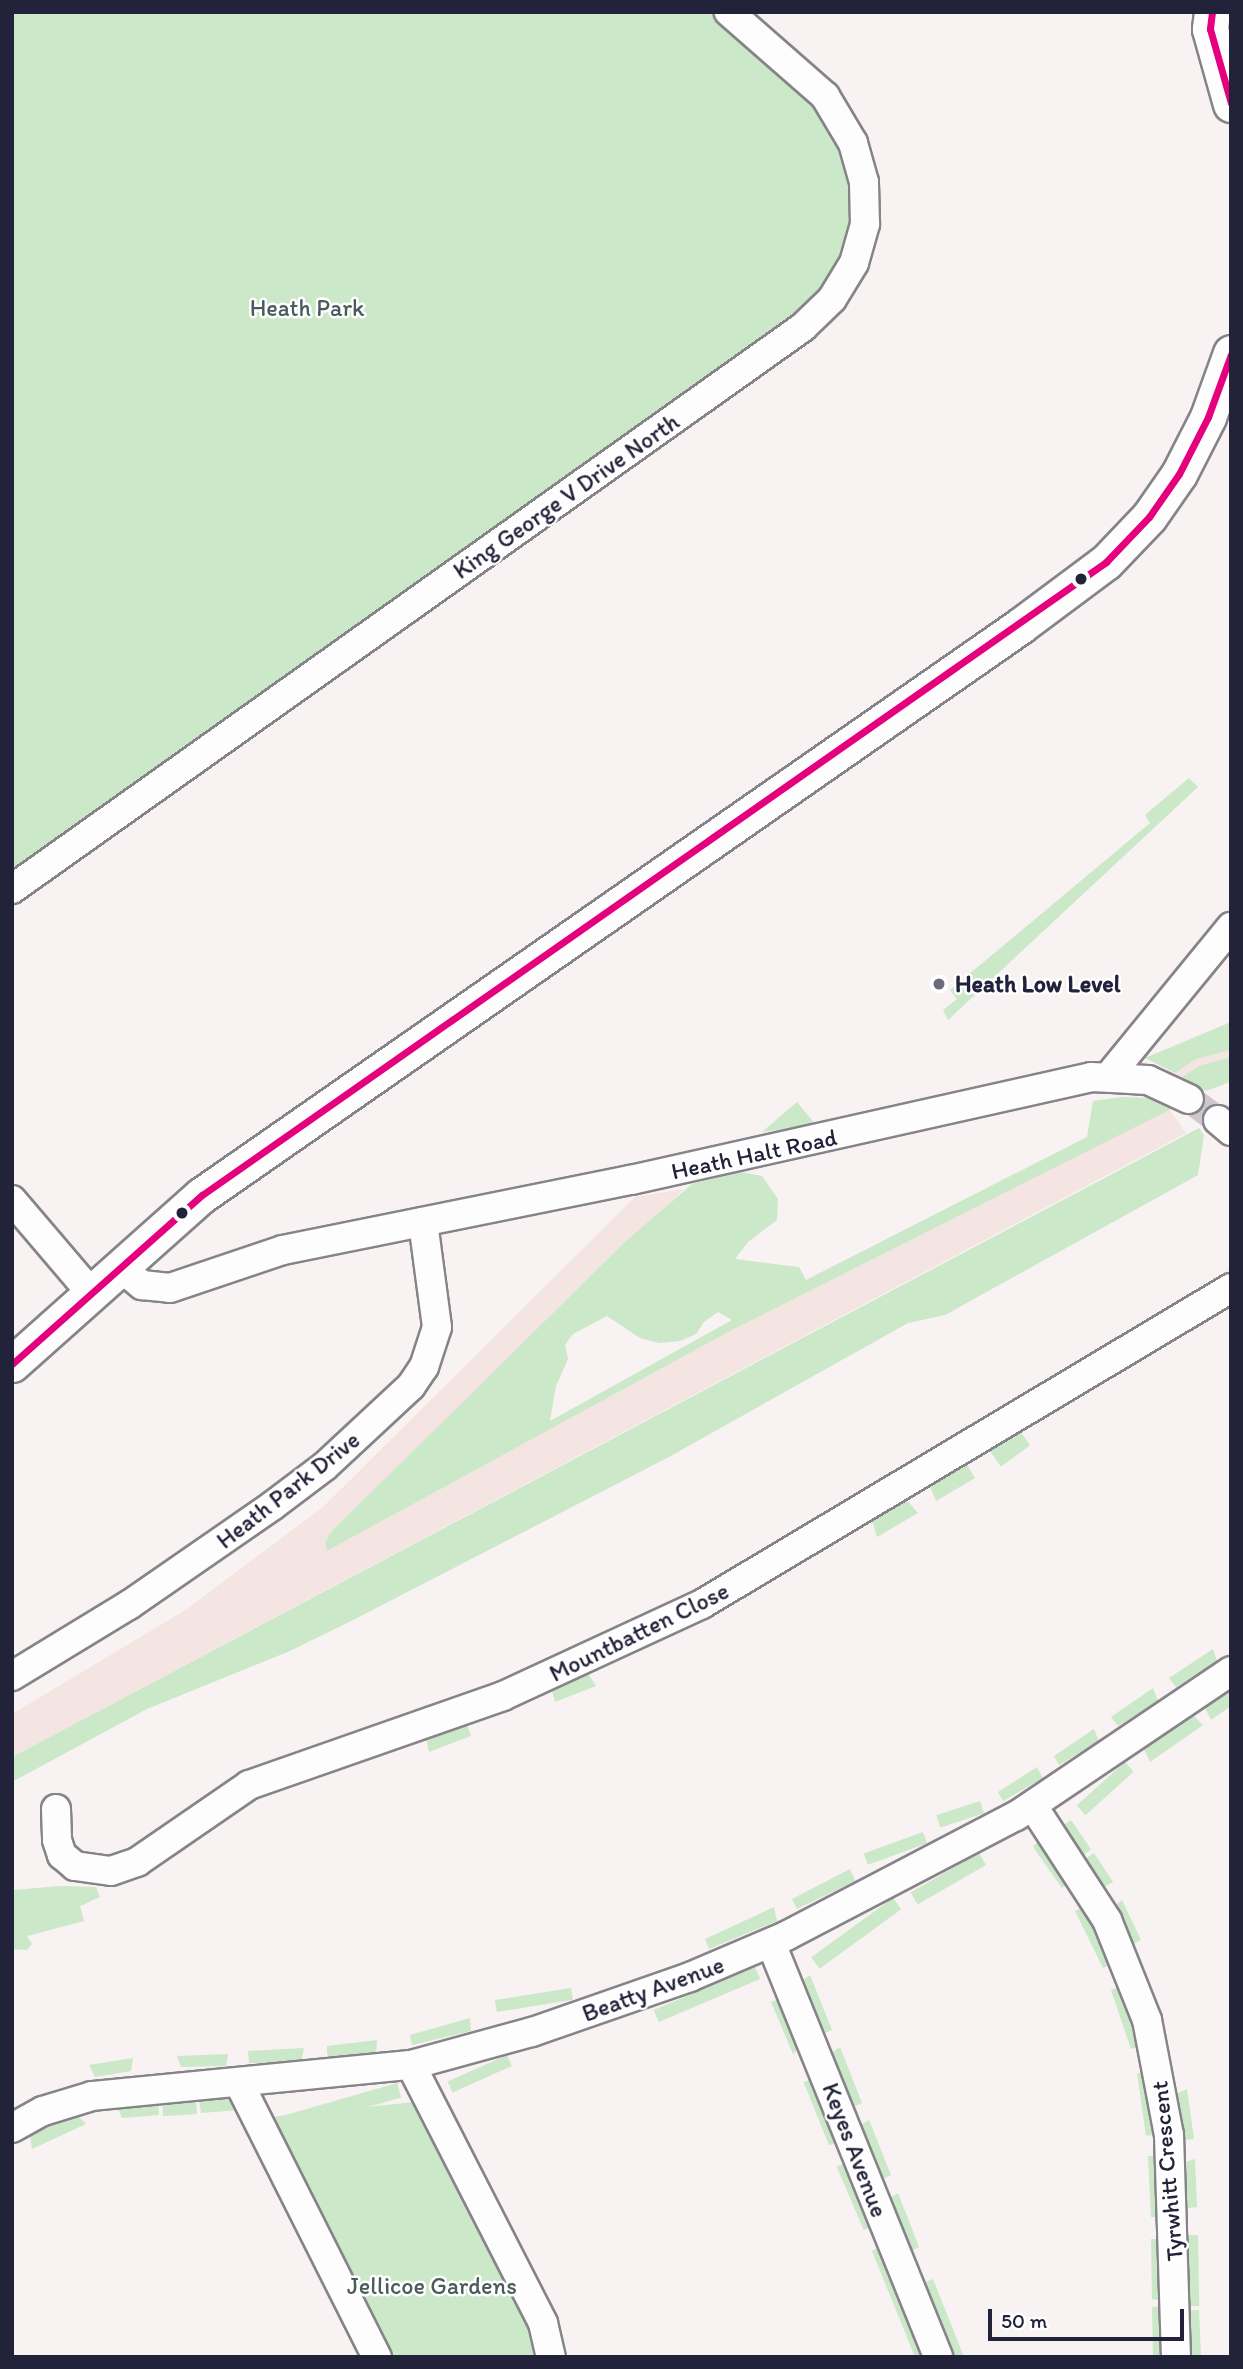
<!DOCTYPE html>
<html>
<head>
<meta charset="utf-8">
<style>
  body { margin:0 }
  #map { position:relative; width:1243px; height:2369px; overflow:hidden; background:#f8f2f2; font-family:Itim,sans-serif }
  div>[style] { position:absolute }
  .built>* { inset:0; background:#f4e4e2 }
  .green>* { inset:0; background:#cbe8c8; transform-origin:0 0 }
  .minor-tunnel>* { height:28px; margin-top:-14px; transform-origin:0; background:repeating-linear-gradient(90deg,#cdc8cd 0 28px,transparent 0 42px) }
  .roads { filter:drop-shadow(2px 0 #878489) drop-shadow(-2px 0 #878489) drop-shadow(0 2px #878489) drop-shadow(0 -2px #878489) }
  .minor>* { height:28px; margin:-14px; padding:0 14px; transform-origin:14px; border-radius:14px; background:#fefdfd }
  .tertiary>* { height:35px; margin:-17.5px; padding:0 17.5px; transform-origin:17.5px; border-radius:17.5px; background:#fefdfd }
  .bus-1>* { height:7px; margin:-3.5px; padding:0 3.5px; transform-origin:3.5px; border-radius:3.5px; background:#e5007d }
  .dots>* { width:19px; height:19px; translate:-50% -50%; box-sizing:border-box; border:4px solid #fff; border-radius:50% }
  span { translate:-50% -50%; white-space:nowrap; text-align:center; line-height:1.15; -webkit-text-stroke:5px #fff; paint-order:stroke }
  .park-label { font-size:24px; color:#4a5b5b }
  .street-label { font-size:24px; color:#22223b }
  .poi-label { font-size:24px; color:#22223b; font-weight:700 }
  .left { translate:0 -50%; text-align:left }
  .frame { position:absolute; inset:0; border:14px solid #22223b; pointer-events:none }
  .scale { position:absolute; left:988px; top:2309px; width:196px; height:32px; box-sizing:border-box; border:4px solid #22223b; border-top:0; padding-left:9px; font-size:21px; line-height:24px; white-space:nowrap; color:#22223b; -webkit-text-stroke:5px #fff; paint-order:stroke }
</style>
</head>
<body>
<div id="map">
  <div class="built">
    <i style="clip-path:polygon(1231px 1050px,1231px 1057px,1199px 1066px,1182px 1077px,1175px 1073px,1196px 1059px)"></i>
    <i style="clip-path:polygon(1169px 1109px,1186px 1133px,12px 1757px,12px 1714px,187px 1609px,323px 1507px,635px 1197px,684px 1189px,330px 1533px,325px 1543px,327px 1551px,732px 1330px)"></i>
  </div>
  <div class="green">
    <i style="clip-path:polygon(12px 12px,719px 12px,815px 98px,847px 147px,855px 236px,821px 303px,12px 880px)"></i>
    <i style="clip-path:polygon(1189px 778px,1198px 787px,948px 1020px,943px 1010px,957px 999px,950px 990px,1150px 823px,1145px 815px)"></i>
    <i style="clip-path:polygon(1231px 1022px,1231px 1050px,1196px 1059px,1175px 1073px,1145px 1058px)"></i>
    <i style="clip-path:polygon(1231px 1057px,1231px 1081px,1220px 1086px,1206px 1091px,1182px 1077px,1199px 1066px)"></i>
    <i style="clip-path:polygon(evenodd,1122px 1097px,1147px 1098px,1177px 1106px,732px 1330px,327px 1551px,325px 1543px,330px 1533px,626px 1241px,692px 1184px,740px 1172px,762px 1176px,778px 1199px,777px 1220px,748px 1242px,735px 1259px,799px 1267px,806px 1280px,1087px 1137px,1093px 1101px,1122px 1097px,718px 1312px,732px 1320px,550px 1421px,556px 1386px,568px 1359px,565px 1345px,573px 1334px,607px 1316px,640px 1338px,659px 1343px,680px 1341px,696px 1334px,704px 1322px,718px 1312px)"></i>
    <i style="clip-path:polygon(797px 1102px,816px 1125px,762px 1132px)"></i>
    <i style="clip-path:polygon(1199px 1128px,1204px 1135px,1198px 1175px,945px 1315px,908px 1323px,667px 1458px,355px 1619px,290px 1651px,147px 1709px,12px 1782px,12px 1757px,31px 1747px)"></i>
    <i style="left:1019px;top:1430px;width:19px;height:36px;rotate:54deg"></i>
    <i style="clip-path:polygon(962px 1465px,967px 1465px,975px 1478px,936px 1501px,929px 1484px)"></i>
    <i style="clip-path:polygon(906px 1499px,918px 1513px,877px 1537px,872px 1520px)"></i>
    <i style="clip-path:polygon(1213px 1649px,1217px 1661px,1176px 1687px,1169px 1678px)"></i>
    <i style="clip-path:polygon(587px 1672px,596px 1686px,555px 1702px,551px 1687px)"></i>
    <i style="clip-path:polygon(1153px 1688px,1158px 1701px,1118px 1726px,1111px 1717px)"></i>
    <i style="clip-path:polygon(1231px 1691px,1231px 1706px,1211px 1720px,1205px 1708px)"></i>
    <i style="clip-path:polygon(1194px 1716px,1203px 1725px,1150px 1762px,1144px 1749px)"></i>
    <i style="clip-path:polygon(461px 1724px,467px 1725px,471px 1736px,429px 1752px,426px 1737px)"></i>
    <i style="clip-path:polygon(1094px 1729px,1099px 1741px,1059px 1765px,1054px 1756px)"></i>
    <i style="left:1125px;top:1762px;width:13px;height:65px;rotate:48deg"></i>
    <i style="clip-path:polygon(1037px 1767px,1043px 1778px,1003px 1801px,998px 1792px)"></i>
    <i style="left:980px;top:1801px;width:13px;height:46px;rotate:72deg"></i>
    <i style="left:1071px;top:1820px;width:36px;height:13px;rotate:56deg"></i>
    <i style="left:923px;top:1832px;width:12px;height:63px;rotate:70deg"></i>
    <i style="left:1040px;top:1841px;width:51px;height:9px;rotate:55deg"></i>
    <i style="left:979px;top:1853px;width:14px;height:79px;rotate:60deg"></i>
    <i style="clip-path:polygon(1094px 1853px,1113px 1882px,1104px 1887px,1083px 1860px)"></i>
    <i style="clip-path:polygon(850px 1869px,855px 1881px,797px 1909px,792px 1899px)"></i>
    <i style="clip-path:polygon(61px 1886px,96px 1887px,100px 1897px,80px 1906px,84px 1921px,27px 1936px,32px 1944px,27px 1950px,12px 1949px,12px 1890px)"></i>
    <i style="left:893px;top:1898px;width:14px;height:101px;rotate:54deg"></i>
    <i style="clip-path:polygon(1122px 1900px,1141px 1940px,1133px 1944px,1112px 1908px)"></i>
    <i style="clip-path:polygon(1087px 1906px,1113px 1964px,1103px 1968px,1075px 1911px)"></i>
    <i style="clip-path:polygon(774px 1907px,777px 1921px,709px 1949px,705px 1939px)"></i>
    <i style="left:755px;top:1967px;width:13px;height:110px;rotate:67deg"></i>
    <i style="clip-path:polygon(810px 1975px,832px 2030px,825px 2033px,820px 2031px,800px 1982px)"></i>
    <i style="clip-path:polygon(1121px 1986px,1124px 1988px,1141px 2046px,1131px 2049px,1111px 1990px)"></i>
    <i style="left:571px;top:1988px;width:12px;height:77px;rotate:81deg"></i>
    <i style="clip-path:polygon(779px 1999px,802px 2046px,793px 2054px,771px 2002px)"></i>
    <i style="clip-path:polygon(470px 2018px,471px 2031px,412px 2045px,410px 2035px)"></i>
    <i style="clip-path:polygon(377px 2040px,376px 2054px,330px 2059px,327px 2054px,327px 2046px)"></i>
    <i style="clip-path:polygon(840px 2047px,862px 2103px,855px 2106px,850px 2105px,830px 2054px)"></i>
    <i style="clip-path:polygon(304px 2048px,301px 2063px,249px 2063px,248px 2051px)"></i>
    <i style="clip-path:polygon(228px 2054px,226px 2066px,181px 2067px,177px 2056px)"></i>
    <i style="left:507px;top:2055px;width:12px;height:65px;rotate:66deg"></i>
    <i style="clip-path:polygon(133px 2058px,131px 2071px,95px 2077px,89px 2065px)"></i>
    <i style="left:1147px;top:2072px;width:63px;height:10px;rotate:82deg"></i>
    <i style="left:812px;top:2079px;width:68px;height:9px;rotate:68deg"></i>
    <i style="left:397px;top:2083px;width:15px;height:122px;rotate:74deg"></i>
    <i style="clip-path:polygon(1187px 2089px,1194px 2139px,1184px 2140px,1176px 2094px)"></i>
    <i style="clip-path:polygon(227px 2098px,239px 2110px,201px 2113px,199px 2099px)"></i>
    <i style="left:196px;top:2099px;width:15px;height:34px;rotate:86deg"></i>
    <i style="clip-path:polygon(158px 2101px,159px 2115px,122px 2118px,117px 2106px)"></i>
    <i style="clip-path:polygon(415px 2102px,533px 2328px,540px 2357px,389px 2357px,270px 2117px)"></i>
    <i style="clip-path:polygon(77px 2115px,86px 2124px,32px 2149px,30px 2135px)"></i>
    <i style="clip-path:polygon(869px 2120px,891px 2175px,883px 2179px,859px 2126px)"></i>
    <i style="clip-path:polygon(1148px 2156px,1159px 2156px,1160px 2217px,1151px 2217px)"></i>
    <i style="clip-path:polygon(1195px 2159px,1197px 2207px,1188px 2208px,1182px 2163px)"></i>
    <i style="left:845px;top:2163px;width:69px;height:9px;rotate:67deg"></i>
    <i style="clip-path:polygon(898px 2193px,919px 2247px,911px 2251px,888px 2199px)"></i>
    <i style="left:1198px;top:2235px;width:71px;height:14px;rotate:89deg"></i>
    <i style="clip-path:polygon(1151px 2239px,1160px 2239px,1163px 2301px,1152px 2299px)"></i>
    <i style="clip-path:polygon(879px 2247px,927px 2357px,915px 2357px,872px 2251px)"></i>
    <i style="clip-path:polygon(933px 2279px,964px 2357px,952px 2357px,921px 2284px)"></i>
    <i style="clip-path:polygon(1163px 2306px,1166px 2357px,1153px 2357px,1152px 2307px)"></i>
    <i style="clip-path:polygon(1199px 2310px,1201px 2357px,1187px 2357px,1187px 2311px)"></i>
  </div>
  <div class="minor-tunnel">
    <i style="left:1189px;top:1099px;width:36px;rotate:36deg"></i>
  </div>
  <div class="roads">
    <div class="minor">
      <i style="left:12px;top:889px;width:970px;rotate:-35.39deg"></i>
      <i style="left:803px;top:327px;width:40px;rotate:-44deg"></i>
      <i style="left:832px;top:299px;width:42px;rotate:-58.6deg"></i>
      <i style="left:854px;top:263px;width:41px;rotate:-74.2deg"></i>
      <i style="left:865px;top:224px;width:42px;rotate:-91.4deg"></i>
      <i style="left:864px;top:182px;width:41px;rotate:-105.8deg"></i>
      <i style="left:853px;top:143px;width:55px;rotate:-120.8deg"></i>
      <i style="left:825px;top:96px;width:128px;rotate:-138.8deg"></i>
      <i style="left:1109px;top:1076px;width:193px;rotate:-50.7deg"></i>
      <i style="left:1218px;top:1120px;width:17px;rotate:40deg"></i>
      <i style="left:12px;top:1200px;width:123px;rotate:49.6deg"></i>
      <i style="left:119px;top:1266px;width:30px;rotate:40deg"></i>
      <i style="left:142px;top:1285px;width:28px;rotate:6deg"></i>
      <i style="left:170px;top:1288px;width:119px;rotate:-18.6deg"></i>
      <i style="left:283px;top:1250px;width:355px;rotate:-11.4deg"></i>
      <i style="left:631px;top:1180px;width:471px;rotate:-12.6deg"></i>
      <i style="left:1091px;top:1077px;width:57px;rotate:3deg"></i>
      <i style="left:1148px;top:1080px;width:45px;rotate:24.9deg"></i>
      <i style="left:12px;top:1676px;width:137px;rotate:-31.3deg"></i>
      <i style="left:129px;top:1605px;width:174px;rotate:-34.7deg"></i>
      <i style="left:272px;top:1506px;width:66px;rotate:-37deg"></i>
      <i style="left:325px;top:1466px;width:117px;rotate:-42.9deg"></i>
      <i style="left:411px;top:1386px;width:23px;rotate:-56deg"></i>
      <i style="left:424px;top:1367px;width:42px;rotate:-72deg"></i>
      <i style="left:437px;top:1327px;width:106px;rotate:-97.6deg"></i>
      <i style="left:1033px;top:1806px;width:136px;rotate:57deg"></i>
      <i style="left:1107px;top:1920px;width:108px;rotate:68.2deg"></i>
      <i style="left:1147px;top:2020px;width:117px;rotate:79.2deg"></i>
      <i style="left:1169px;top:2135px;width:222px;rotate:88.2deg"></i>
      <i style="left:56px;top:1809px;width:31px;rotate:88deg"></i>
      <i style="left:57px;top:1840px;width:16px;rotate:72deg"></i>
      <i style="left:62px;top:1855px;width:17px;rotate:40deg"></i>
      <i style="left:75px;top:1866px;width:36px;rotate:8deg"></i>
      <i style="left:111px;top:1871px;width:28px;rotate:-19deg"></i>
      <i style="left:137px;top:1862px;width:136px;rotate:-34.5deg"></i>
      <i style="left:249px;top:1785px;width:269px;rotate:-19.3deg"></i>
      <i style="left:503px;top:1696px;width:219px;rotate:-24.8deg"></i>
      <i style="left:702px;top:1604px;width:616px;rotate:-30.85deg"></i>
      <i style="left:771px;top:1943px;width:446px;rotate:68deg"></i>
      <i style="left:411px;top:2065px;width:290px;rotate:62.9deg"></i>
      <i style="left:543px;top:2323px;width:35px;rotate:77deg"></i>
      <i style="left:239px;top:2083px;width:307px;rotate:63.3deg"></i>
      <i style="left:12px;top:2128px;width:35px;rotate:-29deg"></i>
      <i style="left:43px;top:2111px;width:51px;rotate:-17deg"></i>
      <i style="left:92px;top:2096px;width:321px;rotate:-5.6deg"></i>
      <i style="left:411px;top:2065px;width:125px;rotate:-15.3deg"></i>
      <i style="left:532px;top:2032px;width:167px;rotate:-19.2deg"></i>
      <i style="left:690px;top:1977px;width:104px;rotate:-23.1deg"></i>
      <i style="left:786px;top:1936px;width:259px;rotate:-27.6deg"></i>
      <i style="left:1016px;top:1816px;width:259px;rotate:-34deg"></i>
    </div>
    <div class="tertiary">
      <i style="left:1212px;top:12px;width:17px;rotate:97deg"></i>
      <i style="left:1210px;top:29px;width:78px;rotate:74.4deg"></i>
      <i style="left:12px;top:1364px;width:254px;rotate:-41.7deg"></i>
      <i style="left:202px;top:1195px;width:996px;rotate:-34.82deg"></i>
      <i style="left:1020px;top:626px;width:107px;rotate:-36.7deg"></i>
      <i style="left:1106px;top:562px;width:62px;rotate:-46.3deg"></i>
      <i style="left:1149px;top:517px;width:52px;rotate:-55.1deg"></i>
      <i style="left:1179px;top:474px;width:64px;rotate:-63deg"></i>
      <i style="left:1208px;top:417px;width:68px;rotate:-70.2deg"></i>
    </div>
  </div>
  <div class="bus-1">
    <i style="left:1212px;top:12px;width:17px;rotate:97deg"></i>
    <i style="left:1210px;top:29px;width:77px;rotate:74.2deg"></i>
    <i style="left:12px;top:1364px;width:254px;rotate:-41.7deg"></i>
    <i style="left:202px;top:1195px;width:1104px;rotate:-35deg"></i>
    <i style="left:1106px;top:562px;width:62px;rotate:-46.3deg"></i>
    <i style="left:1149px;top:517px;width:52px;rotate:-55.1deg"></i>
    <i style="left:1179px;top:474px;width:64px;rotate:-63deg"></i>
    <i style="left:1208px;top:417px;width:67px;rotate:-69.9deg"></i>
  </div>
  <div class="dots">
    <i style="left:1081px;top:579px;background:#22223b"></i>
    <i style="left:939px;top:984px;background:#6d6b7b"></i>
    <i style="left:182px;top:1213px;background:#22223b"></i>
  </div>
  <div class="park-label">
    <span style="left:307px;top:308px">Heath Park</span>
    <span style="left:432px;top:2286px">Jellicoe Gardens</span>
  </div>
  <div class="street-label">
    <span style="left:566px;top:496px;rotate:-35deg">King George V Drive North</span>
    <span style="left:754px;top:1154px;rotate:-12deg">Heath Halt Road</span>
    <span style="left:288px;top:1490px;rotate:-38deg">Heath Park Drive</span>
    <span style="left:639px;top:1632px;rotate:-26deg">Mountbatten Close</span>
    <span style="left:653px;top:1989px;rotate:-20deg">Beatty Avenue</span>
    <span style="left:855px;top:2150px;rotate:69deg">Keyes Avenue</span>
    <span style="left:1167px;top:2171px;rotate:-95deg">Tyrwhitt Crescent</span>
  </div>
  <div class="poi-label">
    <span class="left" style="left:955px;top:984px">Heath Low Level</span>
  </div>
  <div class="frame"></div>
  <div class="scale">50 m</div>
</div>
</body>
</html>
